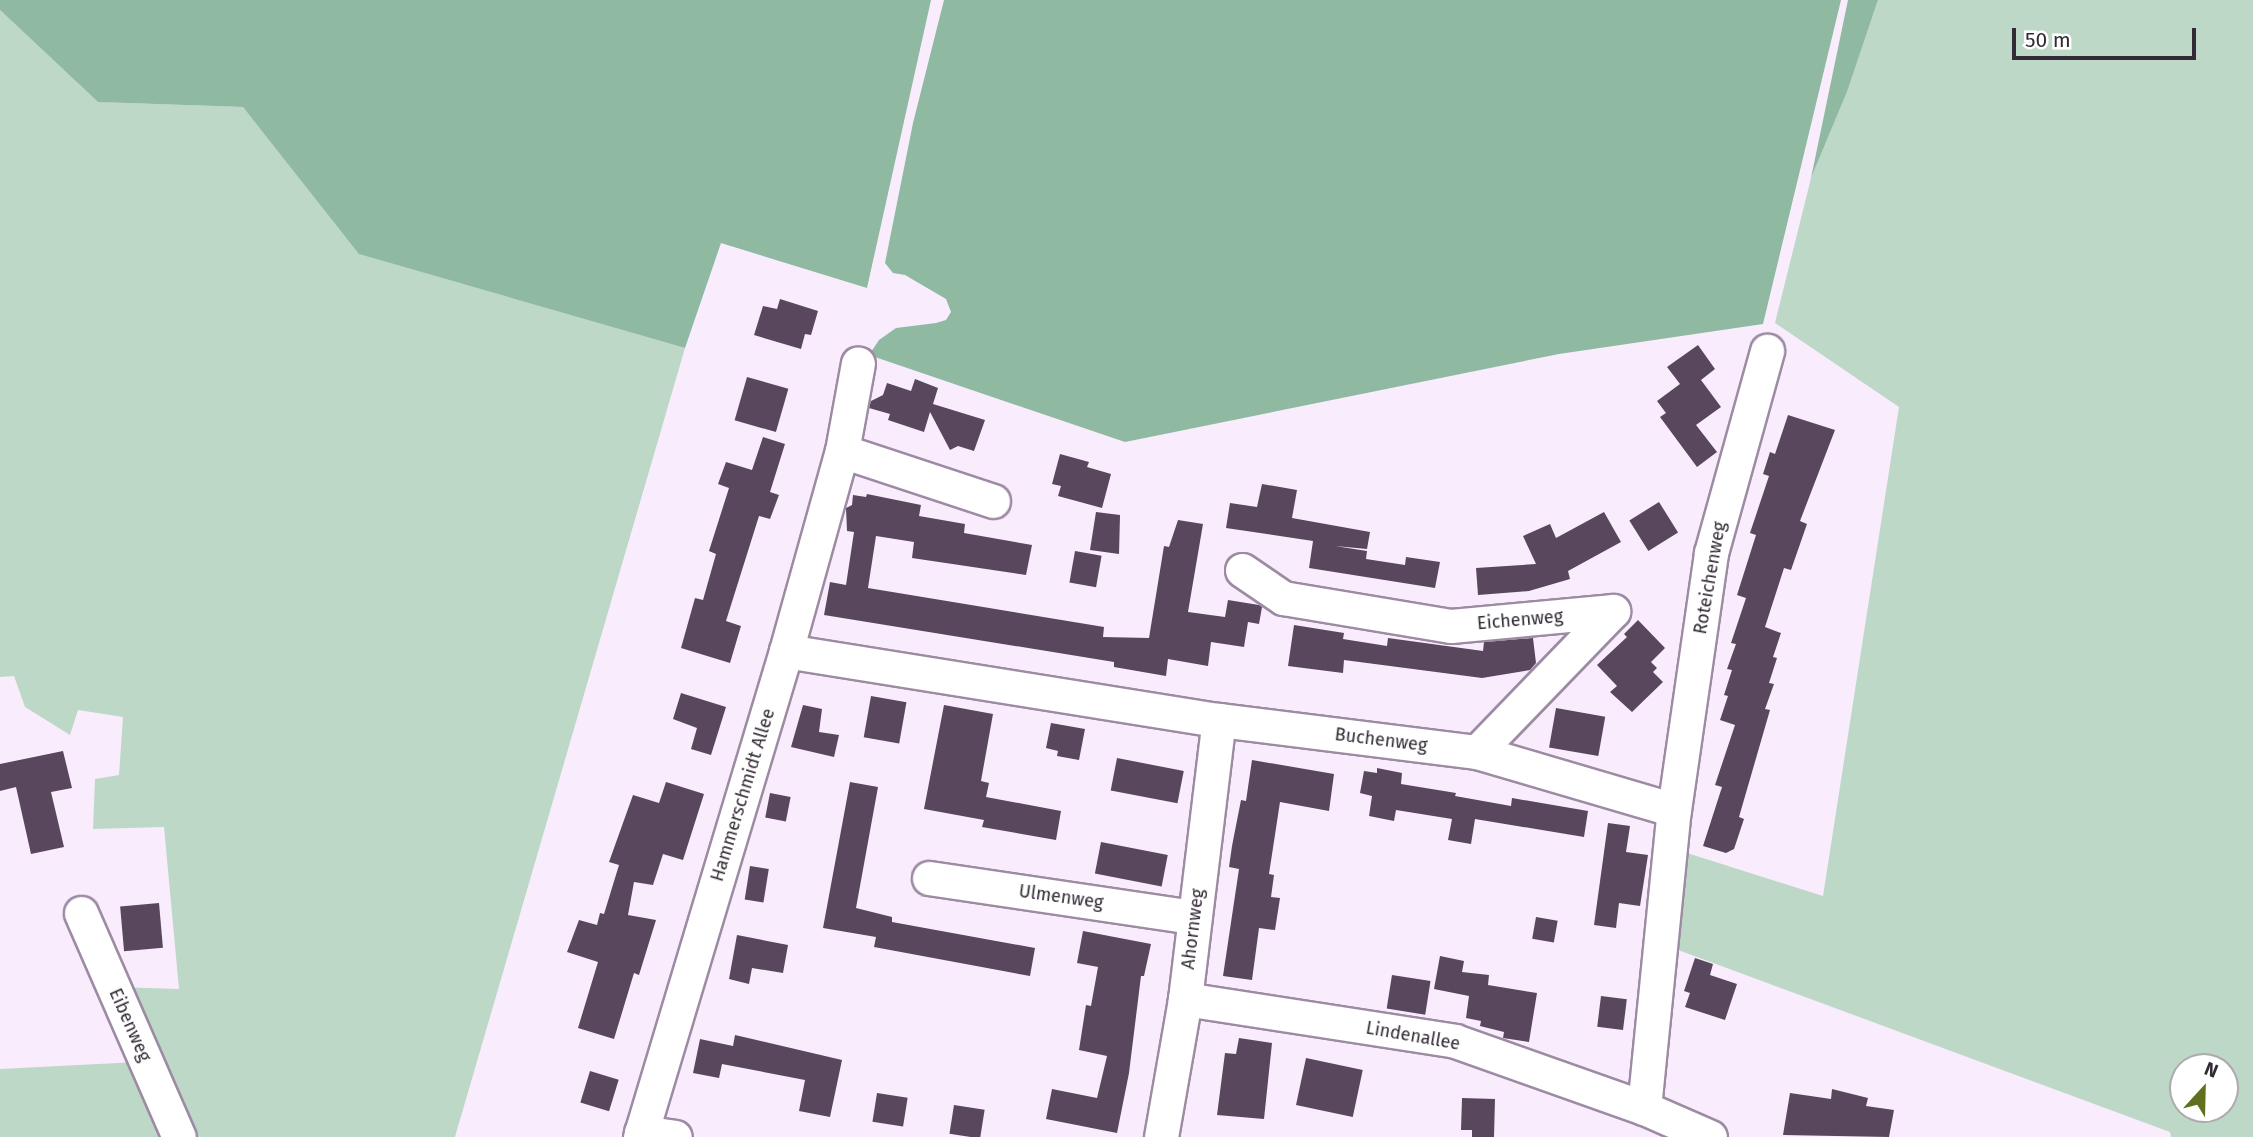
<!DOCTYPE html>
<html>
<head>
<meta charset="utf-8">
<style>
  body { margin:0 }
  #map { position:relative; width:2253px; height:1137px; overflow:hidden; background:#f9edfd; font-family:"Fira Sans",sans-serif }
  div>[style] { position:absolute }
  .green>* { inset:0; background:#bdd8c7 }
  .forest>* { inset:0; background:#8fb9a0 }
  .building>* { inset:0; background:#58475d; transform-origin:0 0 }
  .roads { filter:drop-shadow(2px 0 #9d8ba3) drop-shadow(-2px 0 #9d8ba3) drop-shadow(0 2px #9d8ba3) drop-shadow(0 -2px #9d8ba3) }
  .minor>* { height:33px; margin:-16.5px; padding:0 16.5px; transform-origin:16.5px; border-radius:16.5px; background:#fff }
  span { translate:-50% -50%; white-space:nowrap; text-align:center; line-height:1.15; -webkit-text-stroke:7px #fff; paint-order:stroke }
  .street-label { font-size:18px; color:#322a34 }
  .north { position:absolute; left:2169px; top:1053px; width:70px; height:70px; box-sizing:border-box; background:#fff; border:2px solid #adaaae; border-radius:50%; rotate:22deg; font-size:19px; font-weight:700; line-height:28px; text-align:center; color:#322a34 }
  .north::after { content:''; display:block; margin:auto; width:24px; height:32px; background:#5f711f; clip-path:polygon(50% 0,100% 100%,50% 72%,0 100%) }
  .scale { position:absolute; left:2012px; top:28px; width:184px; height:32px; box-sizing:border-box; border:4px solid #322a34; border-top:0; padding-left:9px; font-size:21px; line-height:24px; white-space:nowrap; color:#322a34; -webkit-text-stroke:5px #fff; paint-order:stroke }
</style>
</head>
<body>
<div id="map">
  <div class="green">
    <i style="clip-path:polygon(evenodd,1878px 0,2253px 0,2253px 1137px,2171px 1137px,2170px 1132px,1670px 947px,1684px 852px,1823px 896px,1899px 407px,1775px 323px,1811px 178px,1847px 92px,1878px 0,2183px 1067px,2225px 1067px,2225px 1109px,2183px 1109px,2183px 1067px)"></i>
    <i style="clip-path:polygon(0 10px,98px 102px,243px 107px,360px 254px,685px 348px,455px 1137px,184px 1137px,116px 987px,179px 989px,164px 827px,93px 829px,95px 779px,119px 775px,123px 717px,78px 710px,70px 735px,25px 707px,14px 676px,0 677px)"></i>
    <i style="clip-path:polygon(137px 1062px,171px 1137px,0 1137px,0 1069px)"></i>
  </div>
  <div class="forest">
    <i style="clip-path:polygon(0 0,931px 0,867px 288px,721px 243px,685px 348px,359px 254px,243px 107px,98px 102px,0 10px)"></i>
    <i style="clip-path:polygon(944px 0,1841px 0,1763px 324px,1559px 354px,1125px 442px,869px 355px,879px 340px,896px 328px,936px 323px,946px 320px,951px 312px,946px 299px,905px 275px,893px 273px,885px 263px,913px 123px)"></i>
    <i style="clip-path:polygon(1848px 0,1878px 0,1847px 92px,1811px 178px)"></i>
  </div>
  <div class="building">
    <i style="clip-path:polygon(780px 299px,818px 311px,811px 335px,805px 334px,801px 349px,754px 335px,763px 306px,777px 309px)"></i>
    <i style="clip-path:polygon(1698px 345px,1715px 369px,1701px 380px,1721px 407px,1696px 425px,1717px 452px,1697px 467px,1660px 417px,1666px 413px,1657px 401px,1680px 384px,1667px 367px)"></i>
    <i style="left:747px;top:377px;width:43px;height:45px;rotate:16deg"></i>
    <i style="clip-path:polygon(915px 379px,938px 388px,933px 404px,985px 420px,974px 451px,958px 446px,950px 450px,930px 412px,924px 432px,888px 420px,890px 414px,869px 408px,871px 401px,883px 395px,887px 383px,911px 391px)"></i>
    <i style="clip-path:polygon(1788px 415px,1835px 430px,1800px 521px,1807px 524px,1791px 570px,1784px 568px,1765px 627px,1781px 633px,1773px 657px,1777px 658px,1769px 683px,1774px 684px,1765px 709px,1770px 710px,1739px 817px,1744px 819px,1734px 849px,1726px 853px,1703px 846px,1722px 787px,1715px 785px,1735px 725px,1720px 720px,1728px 696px,1724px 695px,1732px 670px,1727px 669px,1736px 644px,1731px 643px,1746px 598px,1737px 595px,1756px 535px,1750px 533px,1769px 476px,1763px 474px,1770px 452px,1775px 454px)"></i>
    <i style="clip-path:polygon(763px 437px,785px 444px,770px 492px,779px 495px,770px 519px,759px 516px,726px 621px,741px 626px,730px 663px,681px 648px,695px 598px,703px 600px,716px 554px,709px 551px,729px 488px,718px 484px,726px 462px,752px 470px)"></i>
    <i style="clip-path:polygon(1060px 454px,1089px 462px,1087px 467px,1111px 474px,1102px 508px,1058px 496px,1061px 486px,1052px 484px)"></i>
    <i style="clip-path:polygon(1262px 484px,1297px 490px,1292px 518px,1370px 532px,1367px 549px,1335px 546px,1367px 551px,1366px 559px,1405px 565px,1406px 557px,1440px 562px,1435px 588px,1309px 568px,1313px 541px,1226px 528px,1230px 503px,1257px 507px)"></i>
    <i style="clip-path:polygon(867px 494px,921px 505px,919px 516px,965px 524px,964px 533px,1032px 545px,1026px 575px,912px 558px,914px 542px,876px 536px,868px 588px,1104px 627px,1103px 637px,1149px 638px,1164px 546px,1169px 547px,1178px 520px,1203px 524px,1188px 612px,1225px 617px,1228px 600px,1259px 605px,1262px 607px,1259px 624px,1248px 622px,1244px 647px,1211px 642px,1208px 666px,1168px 659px,1166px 676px,1114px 667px,1114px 662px,824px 615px,830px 582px,846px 585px,854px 532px,847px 531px,846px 508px,852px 505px,853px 495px,866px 497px)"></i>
    <i style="left:1659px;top:502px;width:36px;height:35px;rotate:58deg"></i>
    <i style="clip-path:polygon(1096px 512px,1120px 515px,1119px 554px,1090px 550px)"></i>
    <i style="clip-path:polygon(1604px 512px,1621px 542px,1568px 571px,1570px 579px,1529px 591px,1478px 595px,1476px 568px,1536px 564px,1523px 536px,1550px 524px,1556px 538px)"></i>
    <i style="left:1075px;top:551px;width:27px;height:32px;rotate:10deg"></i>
    <i style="clip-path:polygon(1638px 620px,1665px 648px,1651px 662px,1657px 668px,1653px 672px,1663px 682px,1632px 712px,1610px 692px,1617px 686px,1597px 665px,1627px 637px,1624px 634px)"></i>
    <i style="clip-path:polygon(1294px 625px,1344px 633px,1343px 639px,1387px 646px,1388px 638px,1483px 651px,1484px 642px,1533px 638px,1536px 663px,1530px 670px,1482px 678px,1344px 660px,1343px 673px,1288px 666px)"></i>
    <i style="clip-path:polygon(681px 693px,726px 707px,711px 755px,691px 749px,697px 728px,673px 719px)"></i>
    <i style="left:871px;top:696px;width:36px;height:42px;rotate:10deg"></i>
    <i style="clip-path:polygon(803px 705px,822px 709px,819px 732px,839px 735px,834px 757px,791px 747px)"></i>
    <i style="clip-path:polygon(944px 705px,993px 714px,981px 781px,989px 783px,986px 797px,1061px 811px,1056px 840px,982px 827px,984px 820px,924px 809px)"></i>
    <i style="left:1556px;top:708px;width:50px;height:40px;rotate:10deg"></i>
    <i style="clip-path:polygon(1051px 723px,1085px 729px,1079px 760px,1057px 756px,1058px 751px,1046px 748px)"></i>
    <i style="clip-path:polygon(63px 751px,72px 788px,51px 792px,64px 847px,31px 854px,16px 787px,0 791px,0 764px)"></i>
    <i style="left:1117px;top:758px;width:68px;height:33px;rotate:11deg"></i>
    <i style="clip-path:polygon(1252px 760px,1334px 774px,1329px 811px,1280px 802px,1269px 874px,1274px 875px,1271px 897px,1280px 898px,1275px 930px,1259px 928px,1252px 980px,1223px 976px,1239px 869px,1229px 867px,1232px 846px,1241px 800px,1246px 801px)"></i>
    <i style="clip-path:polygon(1377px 768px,1402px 773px,1401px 784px,1456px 793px,1455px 796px,1511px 806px,1512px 798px,1588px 811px,1584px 837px,1475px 819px,1471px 844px,1448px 840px,1452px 819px,1396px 810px,1394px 821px,1369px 816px,1372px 796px,1360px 793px,1364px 771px,1377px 773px)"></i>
    <i style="clip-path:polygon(666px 782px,704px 794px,683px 860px,663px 854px,653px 885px,634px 882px,628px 915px,656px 920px,639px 975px,634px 973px,614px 1039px,578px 1028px,598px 962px,567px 952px,579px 920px,597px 925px,600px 913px,604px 914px,619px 865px,609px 862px,633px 795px,659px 803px)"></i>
    <i style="clip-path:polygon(850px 782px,878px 787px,856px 908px,892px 917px,892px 922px,1035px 948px,1030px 976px,874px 947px,876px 937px,823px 928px)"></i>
    <i style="left:770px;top:793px;width:21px;height:25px;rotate:11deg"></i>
    <i style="clip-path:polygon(1608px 823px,1630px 826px,1626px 852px,1648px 855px,1640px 906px,1619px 903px,1616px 928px,1594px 925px)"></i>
    <i style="left:1101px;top:842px;width:68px;height:32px;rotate:11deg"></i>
    <i style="left:750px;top:866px;width:19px;height:34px;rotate:9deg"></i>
    <i style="left:159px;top:903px;width:45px;height:39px;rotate:85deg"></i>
    <i style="left:1536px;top:917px;width:22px;height:22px;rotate:10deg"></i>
    <i style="clip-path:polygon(1083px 931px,1151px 944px,1144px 976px,1141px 976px,1129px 1073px,1117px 1133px,1046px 1119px,1052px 1089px,1097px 1098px,1107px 1056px,1079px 1050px,1086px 1005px,1091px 1006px,1098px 967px,1077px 963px)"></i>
    <i style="clip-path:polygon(737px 935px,788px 945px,783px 973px,752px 968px,749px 984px,729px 979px)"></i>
    <i style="clip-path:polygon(1440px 956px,1464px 961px,1462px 972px,1489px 975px,1488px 985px,1537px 993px,1529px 1042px,1503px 1038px,1504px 1032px,1480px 1026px,1481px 1021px,1466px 1018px,1469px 996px,1434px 989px)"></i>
    <i style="clip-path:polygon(1695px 958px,1713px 964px,1710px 975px,1737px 984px,1725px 1020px,1685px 1007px,1690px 993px,1684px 991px)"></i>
    <i style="left:1392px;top:975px;width:39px;height:34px;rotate:9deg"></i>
    <i style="left:1601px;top:996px;width:26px;height:31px;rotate:7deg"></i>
    <i style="clip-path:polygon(735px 1035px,842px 1060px,830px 1117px,799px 1111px,805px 1080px,722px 1064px,719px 1078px,693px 1073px,700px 1039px,733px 1046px)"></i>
    <i style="clip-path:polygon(1239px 1038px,1272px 1043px,1264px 1119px,1217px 1115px,1225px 1053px,1236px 1054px)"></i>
    <i style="left:1306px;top:1058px;width:58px;height:48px;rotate:12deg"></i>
    <i style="left:590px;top:1071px;width:30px;height:33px;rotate:17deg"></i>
    <i style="clip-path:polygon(1832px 1089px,1868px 1098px,1866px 1106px,1894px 1110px,1889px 1137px,1783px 1135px,1790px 1093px,1831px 1099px)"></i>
    <i style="left:877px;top:1093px;width:31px;height:29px;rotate:9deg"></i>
    <i style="clip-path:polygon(1462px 1098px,1495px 1099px,1494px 1137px,1472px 1137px,1472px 1130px,1461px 1130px)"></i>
    <i style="left:954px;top:1105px;width:31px;height:29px;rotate:9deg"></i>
  </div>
  <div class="roads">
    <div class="minor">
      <i style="left:842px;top:451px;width:159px;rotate:18.3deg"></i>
      <i style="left:1242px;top:570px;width:50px;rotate:34.3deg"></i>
      <i style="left:1283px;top:598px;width:170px;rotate:9.5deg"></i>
      <i style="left:1451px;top:626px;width:163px;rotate:-5.3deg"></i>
      <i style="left:1613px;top:611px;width:196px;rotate:134deg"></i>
      <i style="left:786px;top:651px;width:438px;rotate:9.1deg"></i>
      <i style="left:1219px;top:720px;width:260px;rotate:7.1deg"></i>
      <i style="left:1477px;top:752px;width:205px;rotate:16.4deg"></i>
      <i style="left:929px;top:878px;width:268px;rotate:8.4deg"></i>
      <i style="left:81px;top:913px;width:244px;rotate:66.4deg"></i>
      <i style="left:1185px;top:999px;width:273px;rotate:8.8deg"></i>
      <i style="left:1455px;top:1041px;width:201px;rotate:19.5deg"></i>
      <i style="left:1644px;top:1108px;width:72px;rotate:23.7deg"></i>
      <i style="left:1644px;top:1108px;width:300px;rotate:-84.3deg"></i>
      <i style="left:1674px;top:810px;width:260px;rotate:-81.8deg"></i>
      <i style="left:1711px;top:553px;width:210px;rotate:-74.5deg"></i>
      <i style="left:641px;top:1132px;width:34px;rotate:8deg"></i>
      <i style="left:640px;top:1137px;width:507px;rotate:-73.28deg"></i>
      <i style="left:786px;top:651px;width:208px;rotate:-74.4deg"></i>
      <i style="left:842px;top:451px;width:89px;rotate:-79.7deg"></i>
      <i style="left:1161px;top:1137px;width:140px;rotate:-80.1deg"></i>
      <i style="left:1185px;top:999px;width:281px;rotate:-83.1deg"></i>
    </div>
  </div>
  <div class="street-label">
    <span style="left:1710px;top:578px;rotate:-80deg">Roteichenweg</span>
    <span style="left:1520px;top:620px;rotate:-5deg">Eichenweg</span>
    <span style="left:1381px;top:740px;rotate:7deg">Buchenweg</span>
    <span style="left:743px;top:795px;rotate:-73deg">Hammerschmidt Allee</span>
    <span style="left:1061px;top:897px;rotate:8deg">Ulmenweg</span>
    <span style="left:1193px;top:929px;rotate:-83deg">Ahornweg</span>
    <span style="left:130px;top:1025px;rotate:66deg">Eibenweg</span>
    <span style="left:1413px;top:1036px;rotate:10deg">Lindenallee</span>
  </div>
  <div class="north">N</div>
  <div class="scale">50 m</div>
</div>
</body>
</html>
